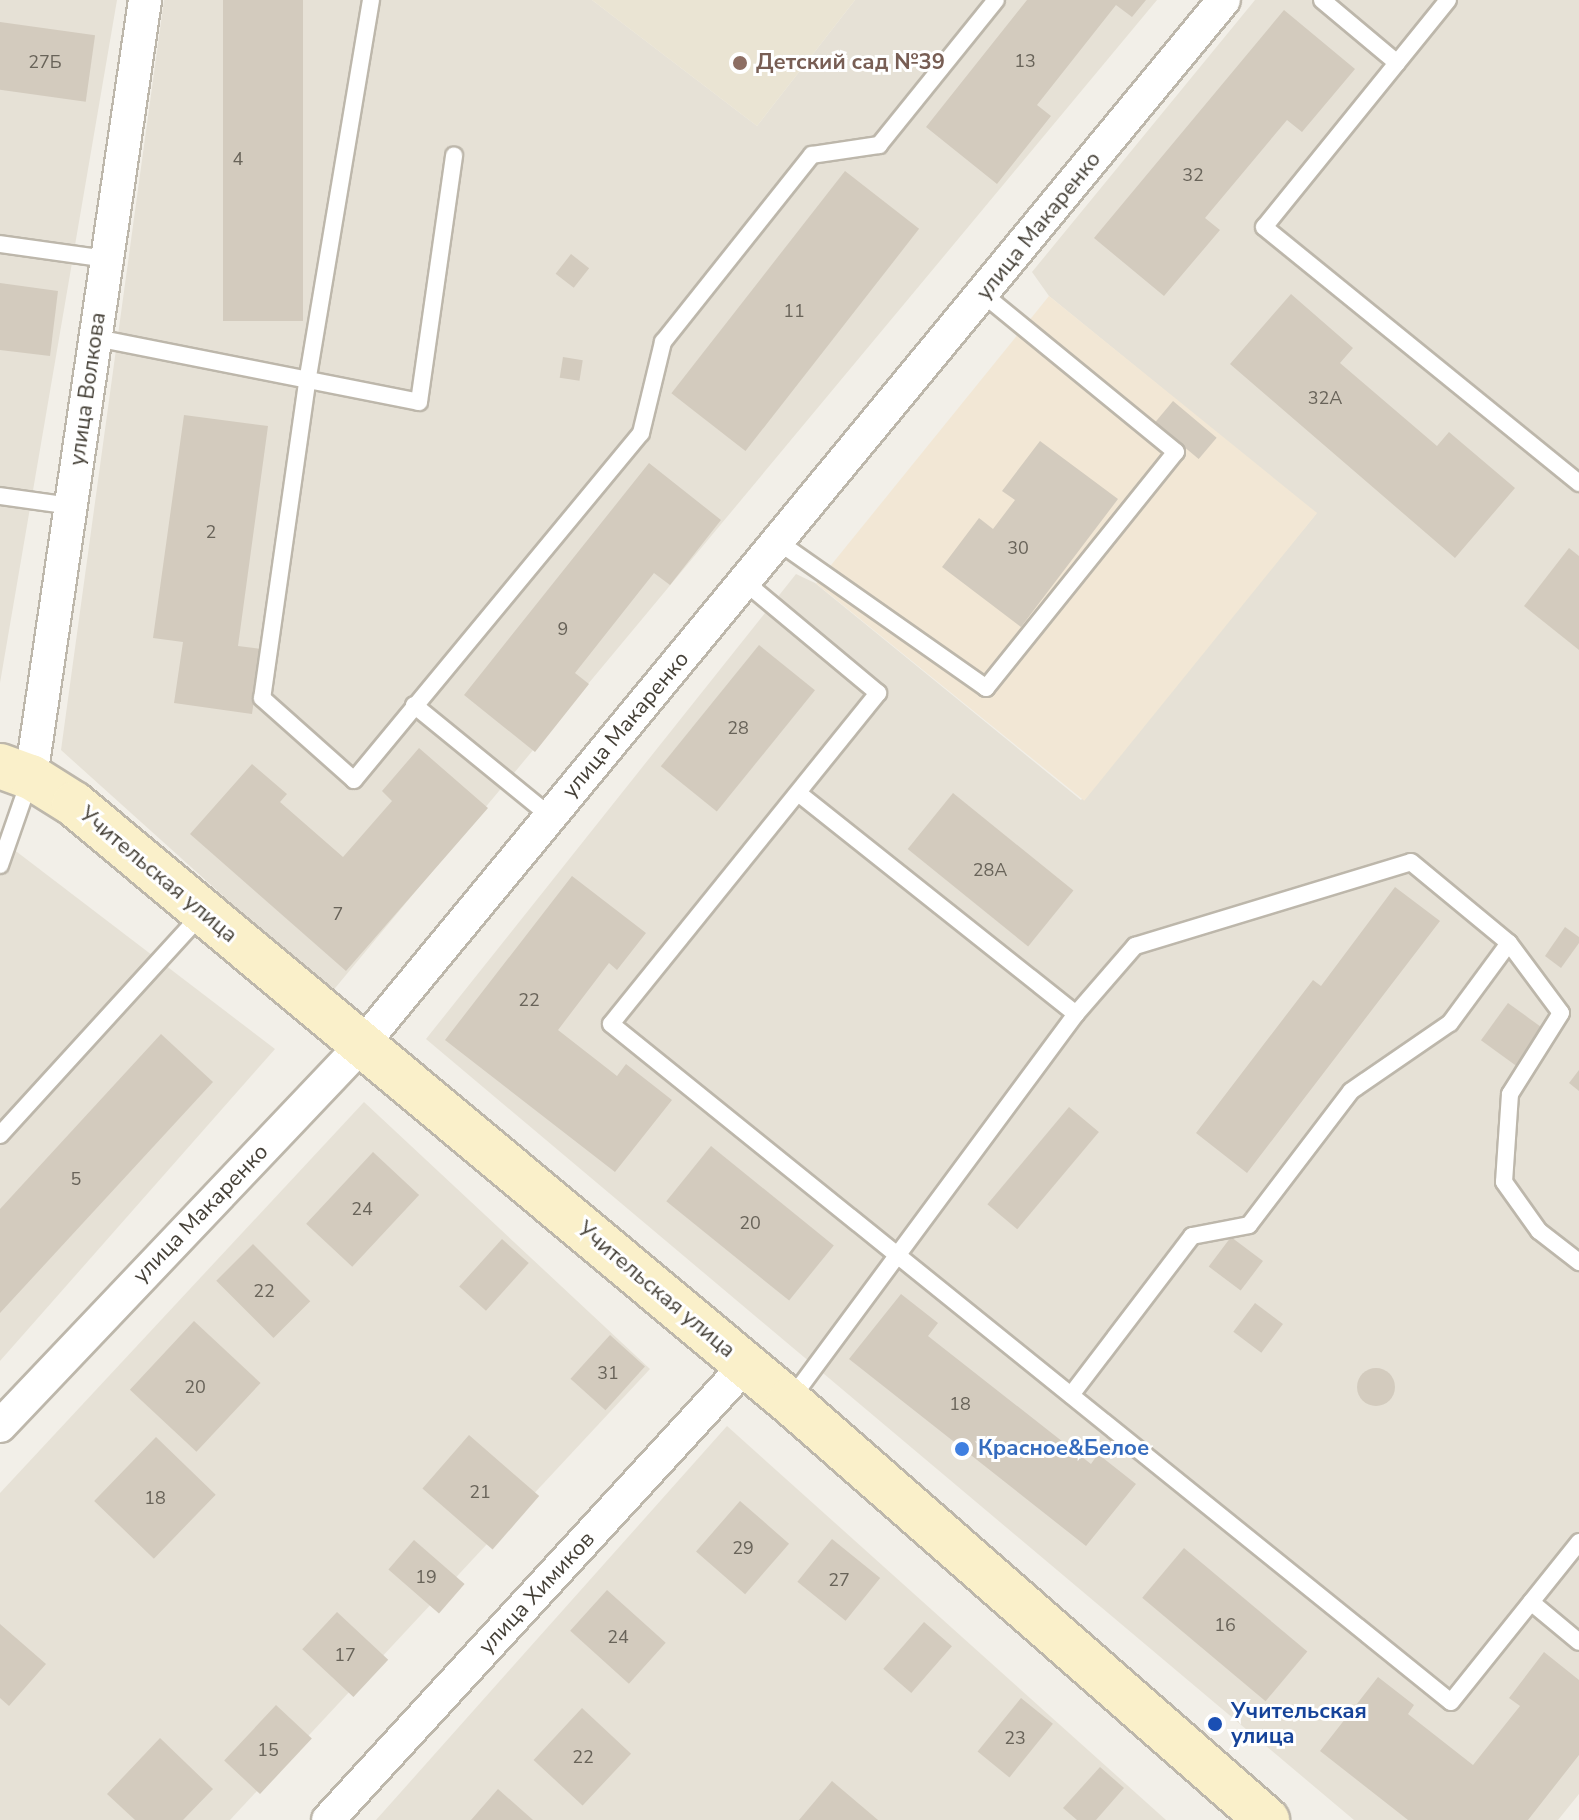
<!DOCTYPE html>
<html>
<head>
<meta charset="utf-8">
<style>
  body { margin:0 }
  #map { position:relative; width:1579px; height:1820px; overflow:hidden; background:#f2efe8; font-family:"Nunito Sans",sans-serif }
  div>[style] { position:absolute }
  .residential>* { inset:0; background:#e6e1d6 }
  .commercial>* { inset:0; background:#f2e7d5; transform-origin:0 0 }
  .education>* { inset:0; background:#eae4d3 }
  .building>* { inset:0; background:#d3cbbe; transform-origin:0 0 }
  .round { border-radius:50% }
  .roads { filter:drop-shadow(2px 0 #bdb7ab) drop-shadow(-2px 0 #bdb7ab) drop-shadow(0 2px #bdb7ab) drop-shadow(0 -2px #bdb7ab) }
  .lane>* { height:16px; margin:-8px; padding:0 8px; transform-origin:8px; border-radius:8px; background:#fff }
  .street>* { height:32px; margin:-16px; padding:0 16px; transform-origin:16px; border-radius:16px; background:#fff }
  .secondary>* { height:44px; margin:-22px; padding:0 22px; transform-origin:22px; border-radius:22px; background:#faf0ca }
  .dots>* { width:22px; height:22px; translate:-50% -50%; box-sizing:border-box; border:4px solid #fff; border-radius:50% }
  span { translate:-50% -50%; white-space:nowrap; text-align:center; line-height:1.15; -webkit-text-stroke:6px #fff; paint-order:stroke }
  .number-label { font-size:18px; color:#686359 }
  .number-label span { -webkit-text-stroke-width:0 }
  .education-label { font-size:22px; color:#785e54; font-weight:700 }
  .left { translate:0 -50%; text-align:left }
  .street-label { font-size:22px; color:#454037 }
  .shop-label { font-size:22px; color:#366cbe; font-weight:700 }
  .transit-label { font-size:22px; color:#164399; font-weight:700 }
</style>
</head>
<body>
<div id="map">
  <div class="residential">
    <i style="clip-path:polygon(0 0,117px 0,0 683px)"></i>
    <i style="clip-path:polygon(164px 0,592px 0,757px 126px,855px 0,1157px 0,331px 993px,61px 750px)"></i>
    <i style="clip-path:polygon(1255px 0,1579px 0,1579px 1794px,1558px 1820px,1354px 1820px,426px 1039px,796px 574px,815px 583px,1081px 800px,1316px 514px,1049px 296px,1032px 272px)"></i>
    <i style="clip-path:polygon(0 839px,275px 1049px,0 1361px)"></i>
    <i style="clip-path:polygon(364px 1102px,650px 1369px,230px 1820px,0 1820px,0 1493px)"></i>
    <i style="clip-path:polygon(727px 1426px,1166px 1820px,376px 1820px)"></i>
  </div>
  <div class="commercial">
    <i style="left:1049px;top:296px;width:345px;height:370px;rotate:39deg"></i>
  </div>
  <div class="education">
    <i style="clip-path:polygon(592px 0,855px 0,757px 126px)"></i>
  </div>
  <div class="building">
    <i style="left:223px;top:0;width:80px;height:321px"></i>
    <i style="clip-path:polygon(1027px 0,1146px 0,1132px 17px,1116px 5px,1037px 105px,1051px 116px,997px 184px,926px 127px)"></i>
    <i style="clip-path:polygon(1284px 10px,1355px 69px,1302px 132px,1287px 120px,1205px 218px,1220px 230px,1164px 296px,1094px 238px)"></i>
    <i style="left:0;top:22px;width:96px;height:67px;rotate:8deg"></i>
    <i style="left:845px;top:171px;width:94px;height:282px;rotate:38deg"></i>
    <i style="left:571px;top:254px;width:23px;height:25px;rotate:38deg"></i>
    <i style="clip-path:polygon(0 283px,58px 291px,50px 356px,0 350px)"></i>
    <i style="clip-path:polygon(1291px 294px,1353px 348px,1340px 363px,1437px 446px,1449px 432px,1515px 488px,1455px 558px,1230px 364px)"></i>
    <i style="left:563px;top:357px;width:20px;height:21px;rotate:9deg"></i>
    <i style="left:1173px;top:401px;width:57px;height:28px;rotate:40deg"></i>
    <i style="clip-path:polygon(184px 415px,268px 426px,238px 646px,261px 649px,252px 714px,174px 703px,183px 642px,153px 638px)"></i>
    <i style="clip-path:polygon(1040px 441px,1118px 499px,1021px 627px,942px 567px,979px 518px,993px 529px,1015px 500px,1002px 491px)"></i>
    <i style="clip-path:polygon(649px 463px,721px 520px,670px 585px,654px 573px,575px 673px,589px 684px,535px 752px,464px 695px)"></i>
    <i style="clip-path:polygon(1569px 548px,1579px 556px,1579px 650px,1524px 606px)"></i>
    <i style="left:759px;top:645px;width:72px;height:156px;rotate:39deg"></i>
    <i style="clip-path:polygon(419px 748px,488px 808px,346px 971px,190px 834px,252px 764px,287px 794px,280px 802px,343px 857px,392px 801px,382px 791px)"></i>
    <i style="left:953px;top:793px;width:155px;height:72px;rotate:39deg"></i>
    <i style="clip-path:polygon(572px 876px,646px 933px,617px 970px,609px 963px,558px 1030px,617px 1076px,626px 1064px,672px 1100px,615px 1172px,445px 1040px)"></i>
    <i style="clip-path:polygon(1395px 887px,1440px 921px,1247px 1173px,1196px 1133px,1313px 980px,1321px 986px)"></i>
    <i style="clip-path:polygon(1565px 927px,1579px 937px,1579px 943px,1561px 968px,1545px 956px)"></i>
    <i style="left:1508px;top:1003px;width:43px;height:46px;rotate:36deg"></i>
    <i style="clip-path:polygon(161px 1034px,213px 1082px,0 1313px,0 1209px)"></i>
    <i style="clip-path:polygon(1579px 1070px,1579px 1091px,1569px 1083px)"></i>
    <i style="left:1069px;top:1107px;width:39px;height:127px;rotate:40deg"></i>
    <i style="left:711px;top:1146px;width:158px;height:71px;rotate:39deg"></i>
    <i style="left:373px;top:1152px;width:63px;height:98px;rotate:43deg"></i>
    <i style="left:1231px;top:1237px;width:40px;height:37px;rotate:37deg"></i>
    <i style="left:502px;top:1239px;width:36px;height:64px;rotate:42deg"></i>
    <i style="left:253px;top:1244px;width:81px;height:52px;rotate:45deg"></i>
    <i style="clip-path:polygon(901px 1294px,938px 1323px,928px 1336px,1091px 1464px,1098px 1454px,1136px 1484px,1086px 1546px,849px 1359px)"></i>
    <i style="left:1255px;top:1303px;width:35px;height:36px;rotate:37deg"></i>
    <i style="left:194px;top:1321px;width:91px;height:94px;rotate:43deg"></i>
    <i style="left:610px;top:1335px;width:47px;height:59px;rotate:42deg"></i>
    <i class="round" style="left:1357px;top:1368px;width:38px;height:38px"></i>
    <i style="left:469px;top:1435px;width:93px;height:71px;rotate:41deg"></i>
    <i style="left:156px;top:1437px;width:83px;height:89px;rotate:44deg"></i>
    <i style="left:740px;top:1501px;width:65px;height:67px;rotate:41deg"></i>
    <i style="left:832px;top:1539px;width:62px;height:55px;rotate:39deg"></i>
    <i style="left:414px;top:1540px;width:67px;height:39px;rotate:41deg"></i>
    <i style="left:1184px;top:1548px;width:161px;height:65px;rotate:40deg"></i>
    <i style="left:607px;top:1590px;width:79px;height:55px;rotate:42deg"></i>
    <i style="left:337px;top:1612px;width:70px;height:51px;rotate:43deg"></i>
    <i style="left:924px;top:1622px;width:37px;height:62px;rotate:41deg"></i>
    <i style="clip-path:polygon(0 1624px,46px 1664px,9px 1706px,0 1698px)"></i>
    <i style="clip-path:polygon(1544px 1652px,1579px 1680px,1579px 1755px,1528px 1820px,1408px 1820px,1320px 1751px,1378px 1677px,1414px 1705px,1408px 1714px,1473px 1765px,1520px 1706px,1509px 1698px)"></i>
    <i style="left:1021px;top:1698px;width:41px;height:69px;rotate:39deg"></i>
    <i style="left:276px;top:1705px;width:49px;height:76px;rotate:43deg"></i>
    <i style="left:582px;top:1708px;width:67px;height:71px;rotate:43deg"></i>
    <i style="clip-path:polygon(160px 1738px,213px 1789px,183px 1820px,135px 1820px,107px 1794px)"></i>
    <i style="clip-path:polygon(1100px 1767px,1124px 1788px,1096px 1820px,1077px 1820px,1063px 1808px)"></i>
    <i style="clip-path:polygon(832px 1781px,878px 1820px,799px 1820px)"></i>
    <i style="clip-path:polygon(498px 1789px,533px 1820px,471px 1820px)"></i>
  </div>
  <div class="roads">
    <div class="lane">
      <i style="left:371px;top:0;width:388px;rotate:99.5deg"></i>
      <i style="left:307px;top:383px;width:318px;rotate:98.1deg"></i>
      <i style="left:262px;top:698px;width:123px;rotate:41.7deg"></i>
      <i style="left:354px;top:780px;width:450px;rotate:-50.4deg"></i>
      <i style="left:641px;top:433px;width:94px;rotate:-76.4deg"></i>
      <i style="left:663px;top:342px;width:239px;rotate:-51.5deg"></i>
      <i style="left:812px;top:155px;width:68px;rotate:-8.5deg"></i>
      <i style="left:879px;top:145px;width:186px;rotate:-51.1deg"></i>
      <i style="left:1322px;top:0;width:98px;rotate:40deg"></i>
      <i style="left:1448px;top:0;width:292px;rotate:129deg"></i>
      <i style="left:1264px;top:227px;width:406px;rotate:39.1deg"></i>
      <i style="left:0;top:244px;width:108px;rotate:8deg"></i>
      <i style="left:96px;top:338px;width:329px;rotate:11.2deg"></i>
      <i style="left:419px;top:402px;width:249px;rotate:-81.9deg"></i>
      <i style="left:0;top:496px;width:72px;rotate:8deg"></i>
      <i style="left:780px;top:543px;width:252px;rotate:35.1deg"></i>
      <i style="left:986px;top:688px;width:303px;rotate:-51.2deg"></i>
      <i style="left:1176px;top:452px;width:249px;rotate:-140.7deg"></i>
      <i style="left:746px;top:583px;width:172px;rotate:39.8deg"></i>
      <i style="left:878px;top:693px;width:425px;rotate:128.9deg"></i>
      <i style="left:611px;top:1024px;width:1079px;rotate:38.91deg"></i>
      <i style="left:1451px;top:1702px;width:205px;rotate:-51.3deg"></i>
      <i style="left:414px;top:705px;width:174px;rotate:39.2deg"></i>
      <i style="left:0;top:865px;width:91px;rotate:-70.8deg"></i>
      <i style="left:1076px;top:1014px;width:90px;rotate:-49.1deg"></i>
      <i style="left:1135px;top:946px;width:288px;rotate:-16.9deg"></i>
      <i style="left:1411px;top:862px;width:127px;rotate:39.6deg"></i>
      <i style="left:1509px;top:943px;width:87px;rotate:53.4deg"></i>
      <i style="left:1561px;top:1013px;width:96px;rotate:122.2deg"></i>
      <i style="left:1510px;top:1094px;width:88px;rotate:93.9deg"></i>
      <i style="left:1504px;top:1182px;width:60px;rotate:54.5deg"></i>
      <i style="left:1539px;top:1231px;width:51px;rotate:37.8deg"></i>
      <i style="left:0;top:1135px;width:298px;rotate:-47.6deg"></i>
      <i style="left:1071px;top:1395px;width:200px;rotate:-52.7deg"></i>
      <i style="left:1192px;top:1236px;width:58px;rotate:-10.9deg"></i>
      <i style="left:1249px;top:1225px;width:168px;rotate:-52.7deg"></i>
      <i style="left:1351px;top:1091px;width:120px;rotate:-34.5deg"></i>
      <i style="left:1450px;top:1023px;width:99px;rotate:-53.6deg"></i>
      <i style="left:791px;top:1399px;width:479px;rotate:-53.5deg"></i>
      <i style="left:1076px;top:1014px;width:355px;rotate:-141.5deg"></i>
      <i style="left:1531px;top:1602px;width:62px;rotate:39.8deg"></i>
    </div>
    <div class="street">
      <i style="left:31px;top:777px;width:785px;rotate:-81.65deg"></i>
      <i style="left:0;top:1426px;width:524px;rotate:-46.47deg"></i>
      <i style="left:361px;top:1046px;width:1356px;rotate:-50.48deg"></i>
      <i style="left:328px;top:1820px;width:618px;rotate:-47.43deg"></i>
    </div>
    <div class="secondary">
      <i style="left:0;top:766px;width:33px;rotate:20deg"></i>
      <i style="left:31px;top:777px;width:51px;rotate:32.1deg"></i>
      <i style="left:74px;top:804px;width:931px;rotate:39.86deg"></i>
      <i style="left:789px;top:1401px;width:636px;rotate:41.24deg"></i>
    </div>
  </div>
  <div class="dots">
    <i style="left:740px;top:63px;background:#8d6e63"></i>
    <i style="left:962px;top:1449px;background:#3f7fe0"></i>
    <i style="left:1215px;top:1724px;background:#1a4fb4"></i>
  </div>
  <div class="number-label">
    <span style="left:1025px;top:61px">13</span>
    <span style="left:45px;top:62px">27Б</span>
    <span style="left:238px;top:159px">4</span>
    <span style="left:1193px;top:175px">32</span>
    <span style="left:794px;top:311px">11</span>
    <span style="left:1325px;top:398px">32А</span>
    <span style="left:211px;top:532px">2</span>
    <span style="left:1018px;top:548px">30</span>
    <span style="left:563px;top:629px">9</span>
    <span style="left:738px;top:728px">28</span>
    <span style="left:990px;top:870px">28А</span>
    <span style="left:338px;top:914px">7</span>
    <span style="left:529px;top:1000px">22</span>
    <span style="left:76px;top:1179px">5</span>
    <span style="left:362px;top:1209px">24</span>
    <span style="left:750px;top:1223px">20</span>
    <span style="left:264px;top:1291px">22</span>
    <span style="left:608px;top:1373px">31</span>
    <span style="left:195px;top:1387px">20</span>
    <span style="left:960px;top:1404px">18</span>
    <span style="left:480px;top:1492px">21</span>
    <span style="left:155px;top:1498px">18</span>
    <span style="left:743px;top:1548px">29</span>
    <span style="left:426px;top:1577px">19</span>
    <span style="left:839px;top:1580px">27</span>
    <span style="left:1225px;top:1625px">16</span>
    <span style="left:618px;top:1637px">24</span>
    <span style="left:345px;top:1655px">17</span>
    <span style="left:1015px;top:1738px">23</span>
    <span style="left:268px;top:1750px">15</span>
    <span style="left:583px;top:1757px">22</span>
  </div>
  <div class="education-label">
    <span class="left" style="left:756px;top:63px">Детский сад №39</span>
  </div>
  <div class="street-label">
    <span style="left:1039px;top:226px;rotate:-51deg">улица Макаренко</span>
    <span style="left:88px;top:389px;rotate:-82deg">улица Волкова</span>
    <span style="left:626px;top:725px;rotate:-50deg">улица Макаренко</span>
    <span style="left:158px;top:875px;rotate:40deg">Учительская улица</span>
    <span style="left:201px;top:1214px;rotate:-46deg">улица Макаренко</span>
    <span style="left:656px;top:1290px;rotate:40deg">Учительская улица</span>
    <span style="left:537px;top:1593px;rotate:-47deg">улица Химиков</span>
  </div>
  <div class="shop-label">
    <span class="left" style="left:978px;top:1449px">Красное&amp;Белое</span>
  </div>
  <div class="transit-label">
    <span class="left" style="left:1231px;top:1724px">Учительская<br>улица</span>
  </div>
</div>
</body>
</html>
